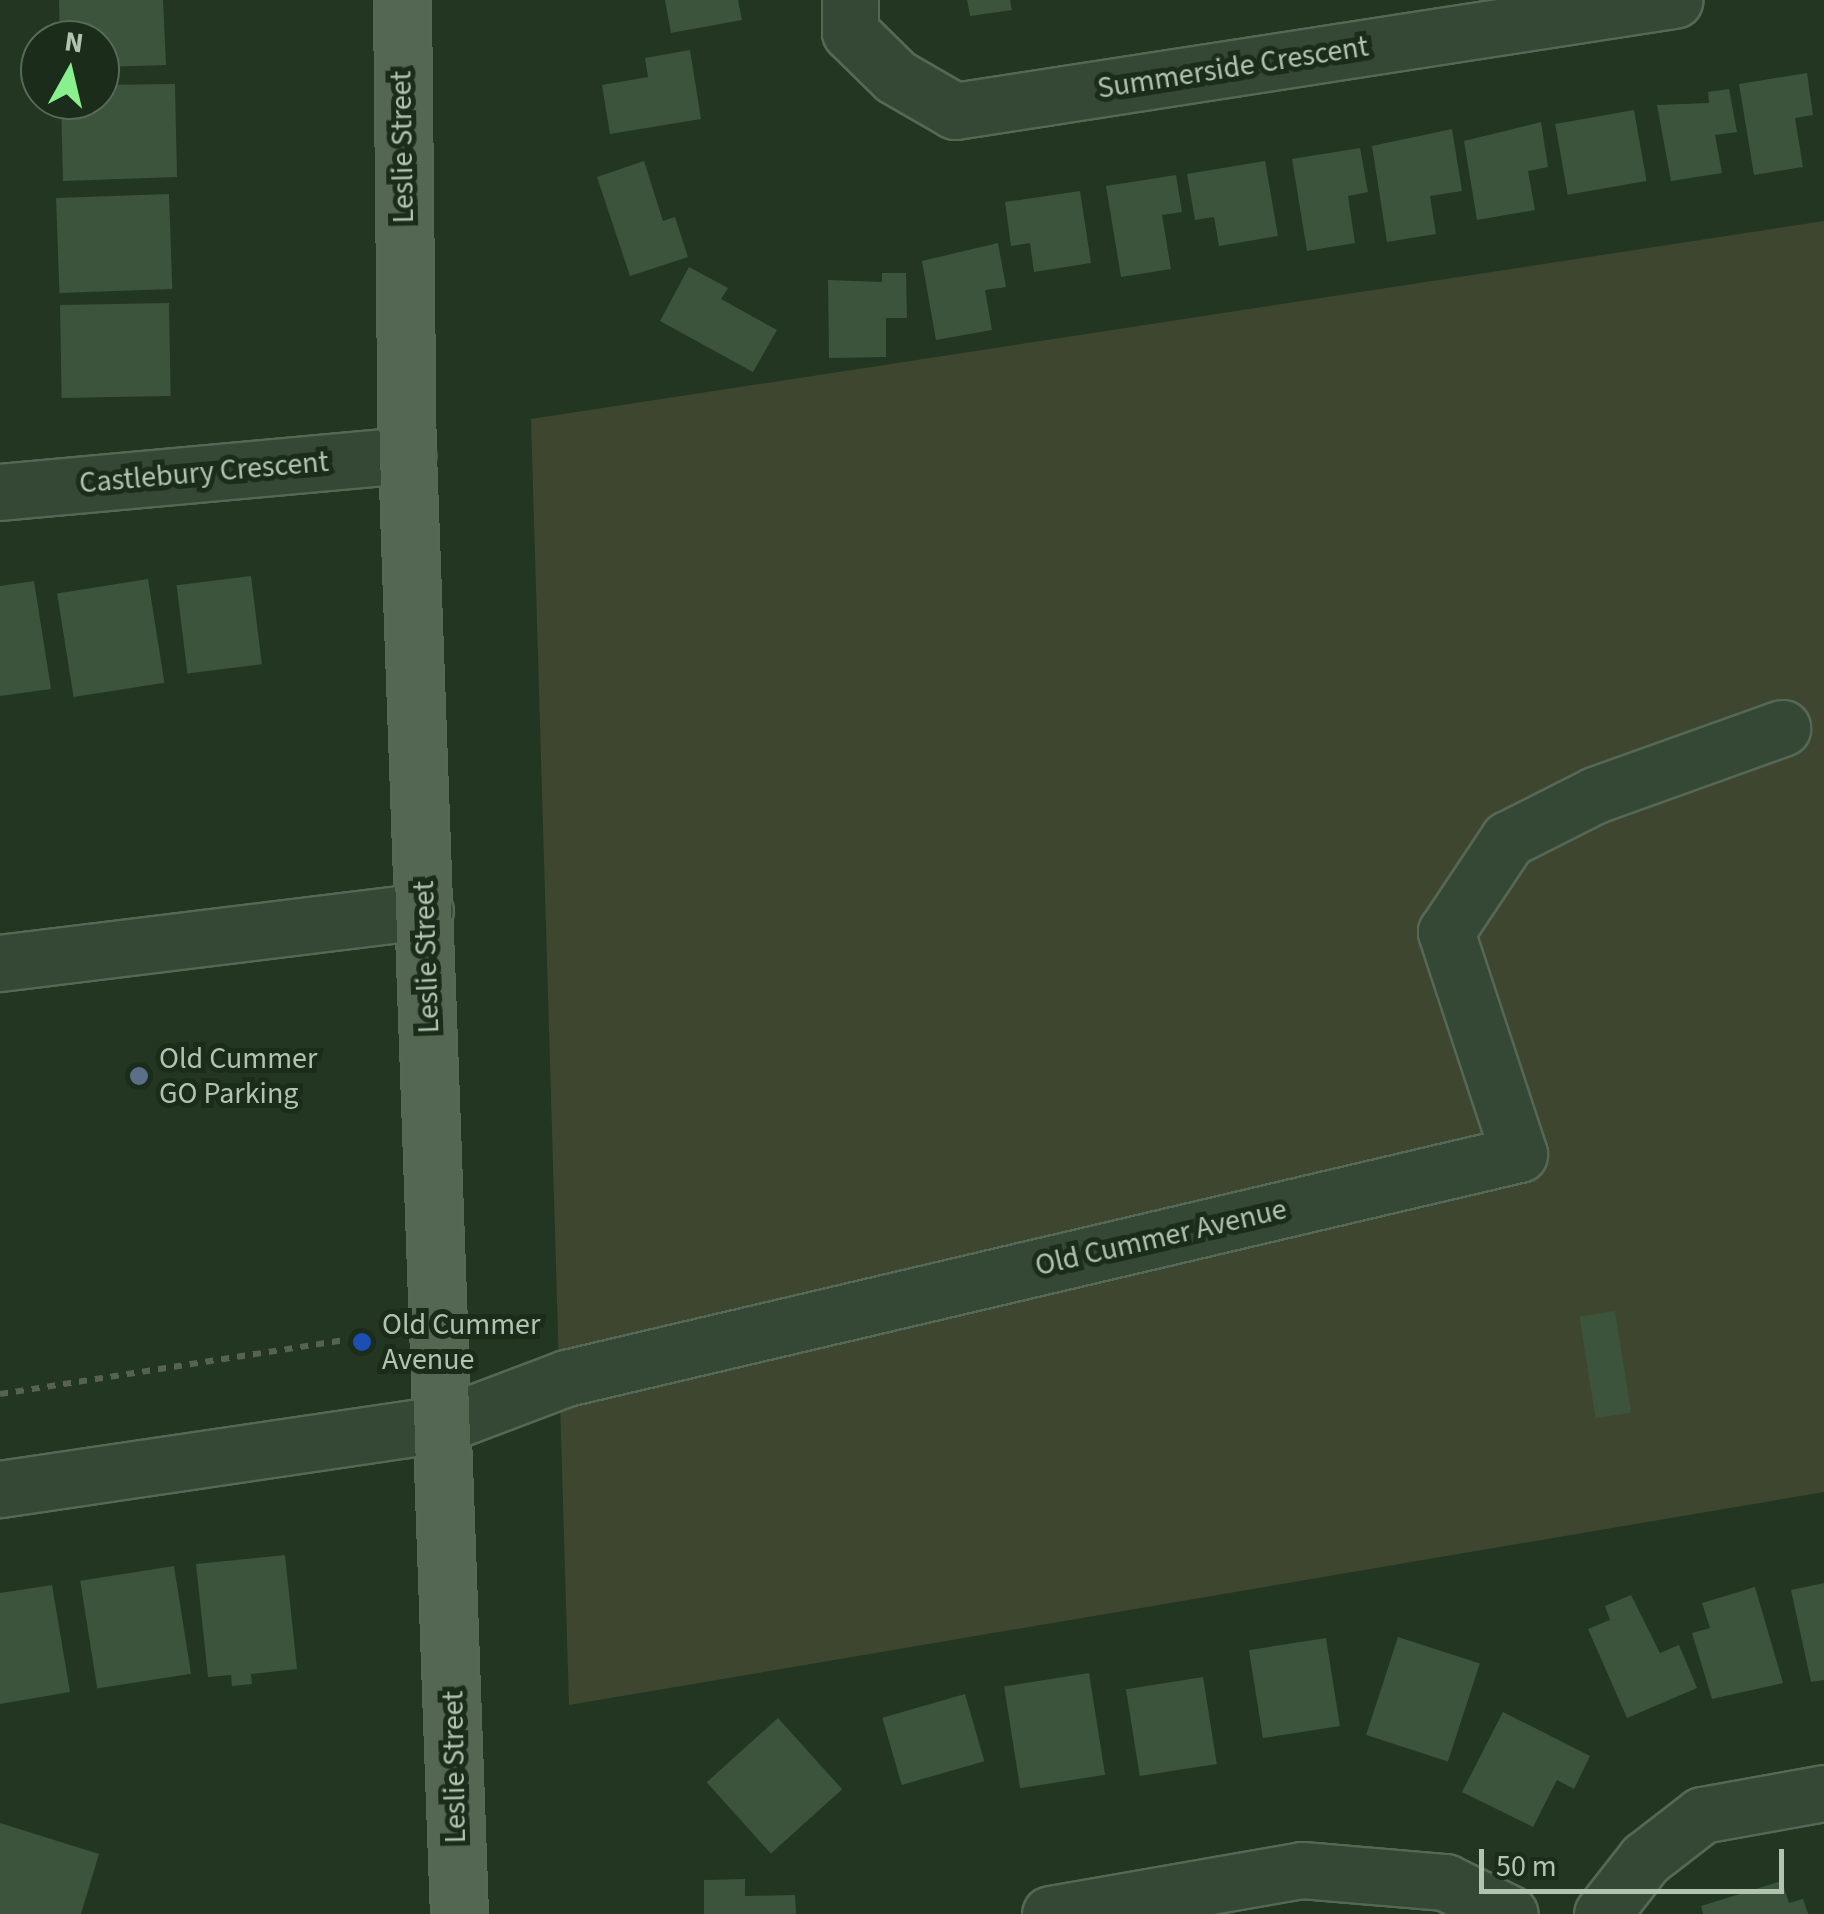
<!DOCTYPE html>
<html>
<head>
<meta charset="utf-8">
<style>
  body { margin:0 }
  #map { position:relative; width:1824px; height:1914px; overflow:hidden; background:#223622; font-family:"Source Sans 3",sans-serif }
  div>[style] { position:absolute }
  .green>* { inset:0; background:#3f4630 }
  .building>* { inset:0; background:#3b543b; transform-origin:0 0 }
  .path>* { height:6px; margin-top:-3px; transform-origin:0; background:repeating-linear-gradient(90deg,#57634f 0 8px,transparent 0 16px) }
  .roads { filter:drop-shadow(2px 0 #556856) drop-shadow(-2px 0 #556856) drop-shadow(0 2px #556856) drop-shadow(0 -2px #556856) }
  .minor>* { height:55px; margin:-27.5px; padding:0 27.5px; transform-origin:27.5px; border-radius:27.5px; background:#354735 }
  .major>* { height:55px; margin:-27.5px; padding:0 27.5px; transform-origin:27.5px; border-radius:27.5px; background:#536753 }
  .dots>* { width:28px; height:28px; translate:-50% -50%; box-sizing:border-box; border:5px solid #1b2c1b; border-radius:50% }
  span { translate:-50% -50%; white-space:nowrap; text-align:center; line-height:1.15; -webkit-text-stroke:10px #1b2c1b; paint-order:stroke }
  .street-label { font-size:30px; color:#b0c4b0 }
  .poi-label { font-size:30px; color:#b0c4b0 }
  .left { translate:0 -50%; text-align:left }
  .north { position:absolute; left:20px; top:20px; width:100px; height:100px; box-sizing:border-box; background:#1b2c1b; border:2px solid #576957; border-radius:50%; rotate:8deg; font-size:28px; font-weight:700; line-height:40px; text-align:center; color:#b0c4b0 }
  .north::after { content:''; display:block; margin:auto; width:35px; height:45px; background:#88f08c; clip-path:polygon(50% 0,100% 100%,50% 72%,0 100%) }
  .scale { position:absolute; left:1479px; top:1849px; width:305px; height:45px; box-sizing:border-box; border:5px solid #b0c4b0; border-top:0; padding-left:12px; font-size:30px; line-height:35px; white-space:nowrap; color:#b0c4b0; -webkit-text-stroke:8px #1b2c1b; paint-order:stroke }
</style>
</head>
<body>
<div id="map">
  <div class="green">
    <i style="clip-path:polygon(1824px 221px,1824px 1492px,569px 1705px,531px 419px)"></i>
  </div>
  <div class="building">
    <i style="clip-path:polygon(59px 0,163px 0,166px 65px,100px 67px,100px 40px,60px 40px)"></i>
    <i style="clip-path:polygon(665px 0,738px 0,742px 20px,671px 33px)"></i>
    <i style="clip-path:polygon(967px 0,1010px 0,1012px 10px,970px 16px)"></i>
    <i style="clip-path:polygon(690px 50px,701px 119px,610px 134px,602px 85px,648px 77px,645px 58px)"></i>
    <i style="clip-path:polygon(1807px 73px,1813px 115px,1795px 118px,1803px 167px,1754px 175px,1739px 84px)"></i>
    <i style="clip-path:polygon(175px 84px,177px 177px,63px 181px,61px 100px,100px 100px,100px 85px)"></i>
    <i style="clip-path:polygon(1729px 89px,1737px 132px,1715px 135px,1722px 173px,1671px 181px,1657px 105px,1709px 103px,1708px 92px)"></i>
    <i style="left:1634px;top:110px;width:72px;height:80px;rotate:80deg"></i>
    <i style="clip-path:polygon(1541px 122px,1548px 167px,1528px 171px,1535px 210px,1477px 220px,1464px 141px)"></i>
    <i style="clip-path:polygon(1452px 129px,1462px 191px,1430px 196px,1436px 234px,1387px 242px,1372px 146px)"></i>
    <i style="clip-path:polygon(1360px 148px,1368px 192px,1348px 196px,1355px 243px,1307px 251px,1292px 159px)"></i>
    <i style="clip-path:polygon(644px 161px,663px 221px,675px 217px,688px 257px,630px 276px,597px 177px)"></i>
    <i style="clip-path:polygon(1265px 161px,1278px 236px,1219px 246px,1214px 217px,1195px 220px,1187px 174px)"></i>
    <i style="clip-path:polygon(1176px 175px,1182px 212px,1162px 215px,1171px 269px,1121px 277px,1106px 186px)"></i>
    <i style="clip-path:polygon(1080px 191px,1091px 263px,1034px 272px,1030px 243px,1011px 246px,1005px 202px)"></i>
    <i style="left:169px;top:194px;width:95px;height:113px;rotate:88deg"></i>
    <i style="clip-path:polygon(998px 243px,1006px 287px,985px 290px,992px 330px,936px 340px,922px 261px)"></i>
    <i style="clip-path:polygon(689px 267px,728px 288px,721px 299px,777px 330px,753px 372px,660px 321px)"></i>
    <i style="clip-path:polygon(882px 273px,906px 273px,907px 318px,886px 318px,886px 357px,829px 358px,828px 280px,882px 282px)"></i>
    <i style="left:169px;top:303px;width:93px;height:109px;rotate:89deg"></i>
    <i style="left:251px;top:576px;width:89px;height:75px;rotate:83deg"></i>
    <i style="left:148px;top:579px;width:105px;height:92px;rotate:81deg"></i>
    <i style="clip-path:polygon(34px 581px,51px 689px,0 696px,0 586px)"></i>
    <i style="left:1615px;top:1311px;width:103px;height:36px;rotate:81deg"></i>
    <i style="clip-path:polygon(285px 1555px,297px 1669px,251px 1674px,252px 1684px,232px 1686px,231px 1675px,208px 1677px,196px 1564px)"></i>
    <i style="left:174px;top:1566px;width:109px;height:95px;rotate:81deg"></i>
    <i style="clip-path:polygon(1824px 1583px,1824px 1680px,1811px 1682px,1791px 1590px)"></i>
    <i style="clip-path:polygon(52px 1585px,70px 1692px,0 1704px,0 1593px)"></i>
    <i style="clip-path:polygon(1755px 1587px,1783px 1683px,1712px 1699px,1692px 1633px,1710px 1628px,1702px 1603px)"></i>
    <i style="clip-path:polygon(1631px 1595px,1660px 1653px,1679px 1645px,1697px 1688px,1627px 1718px,1588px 1629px,1610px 1620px,1605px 1606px)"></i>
    <i style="left:1398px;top:1637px;width:86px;height:103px;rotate:18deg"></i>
    <i style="left:1326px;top:1638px;width:89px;height:78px;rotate:81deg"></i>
    <i style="left:1089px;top:1673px;width:103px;height:86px;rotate:81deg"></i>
    <i style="left:1203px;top:1677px;width:88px;height:78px;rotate:81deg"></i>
    <i style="left:965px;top:1694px;width:70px;height:86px;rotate:74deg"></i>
    <i style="clip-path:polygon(1503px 1712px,1590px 1756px,1574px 1789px,1557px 1780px,1533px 1827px,1462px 1792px)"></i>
    <i style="left:778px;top:1718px;width:96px;height:96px;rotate:48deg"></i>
    <i style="clip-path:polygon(0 1823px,99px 1854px,81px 1914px,0 1914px)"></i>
    <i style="clip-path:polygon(745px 1879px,745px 1896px,795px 1895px,796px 1914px,704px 1914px,704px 1880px)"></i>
    <i style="clip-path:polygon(1782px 1881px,1789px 1903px,1803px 1899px,1808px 1914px,1703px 1914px,1701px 1906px)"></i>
  </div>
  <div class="path">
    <i style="left:0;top:1394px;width:349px;rotate:-8.9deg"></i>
  </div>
  <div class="roads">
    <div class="minor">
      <i style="left:850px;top:0;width:32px;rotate:90deg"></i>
      <i style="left:850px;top:32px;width:64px;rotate:44.4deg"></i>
      <i style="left:896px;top:77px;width:68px;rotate:30deg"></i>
      <i style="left:955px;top:111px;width:728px;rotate:-8.78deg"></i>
      <i style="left:0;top:492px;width:409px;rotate:-5.2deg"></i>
      <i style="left:0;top:963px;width:428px;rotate:-7deg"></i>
      <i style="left:0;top:1489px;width:452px;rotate:-8.4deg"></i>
      <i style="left:447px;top:1423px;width:127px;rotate:-20.7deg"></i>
      <i style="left:566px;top:1378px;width:979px;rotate:-13.23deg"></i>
      <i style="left:1519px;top:1154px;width:234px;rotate:-108.2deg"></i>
      <i style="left:1446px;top:932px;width:112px;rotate:-56.3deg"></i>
      <i style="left:1508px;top:839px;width:97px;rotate:-26.8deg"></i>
      <i style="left:1595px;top:795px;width:199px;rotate:-19.7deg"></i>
      <i style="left:1050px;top:1914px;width:256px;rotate:-9.9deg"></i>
      <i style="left:1302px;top:1870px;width:144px;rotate:4.8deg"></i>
      <i style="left:1445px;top:1882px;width:72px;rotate:26.2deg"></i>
      <i style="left:1602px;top:1914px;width:70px;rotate:-52deg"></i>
      <i style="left:1645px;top:1859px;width:72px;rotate:-37.7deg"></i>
      <i style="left:1702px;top:1815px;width:124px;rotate:-10.2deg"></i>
    </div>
    <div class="major">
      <i style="left:402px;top:0;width:455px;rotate:89.4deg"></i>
      <i style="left:407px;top:455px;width:1460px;rotate:87.96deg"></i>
    </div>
  </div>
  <div class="dots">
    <i style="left:139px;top:1076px;background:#5c6f8a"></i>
    <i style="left:362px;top:1342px;background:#1a4fb4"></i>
  </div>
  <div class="street-label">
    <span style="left:1233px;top:68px;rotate:-9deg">Summerside Crescent</span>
    <span style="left:403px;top:147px;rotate:-91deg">Leslie Street</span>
    <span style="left:204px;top:473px;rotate:-5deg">Castlebury Crescent</span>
    <span style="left:427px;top:957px;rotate:-92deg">Leslie Street</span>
    <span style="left:1161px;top:1238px;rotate:-13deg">Old Cummer Avenue</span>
    <span style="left:455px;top:1767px;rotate:-91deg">Leslie Street</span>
  </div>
  <div class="poi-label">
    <span class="left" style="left:159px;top:1076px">Old Cummer<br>GO Parking</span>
    <span class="left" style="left:382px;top:1342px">Old Cummer<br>Avenue</span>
  </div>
  <div class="north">N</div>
  <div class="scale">50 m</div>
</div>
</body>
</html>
